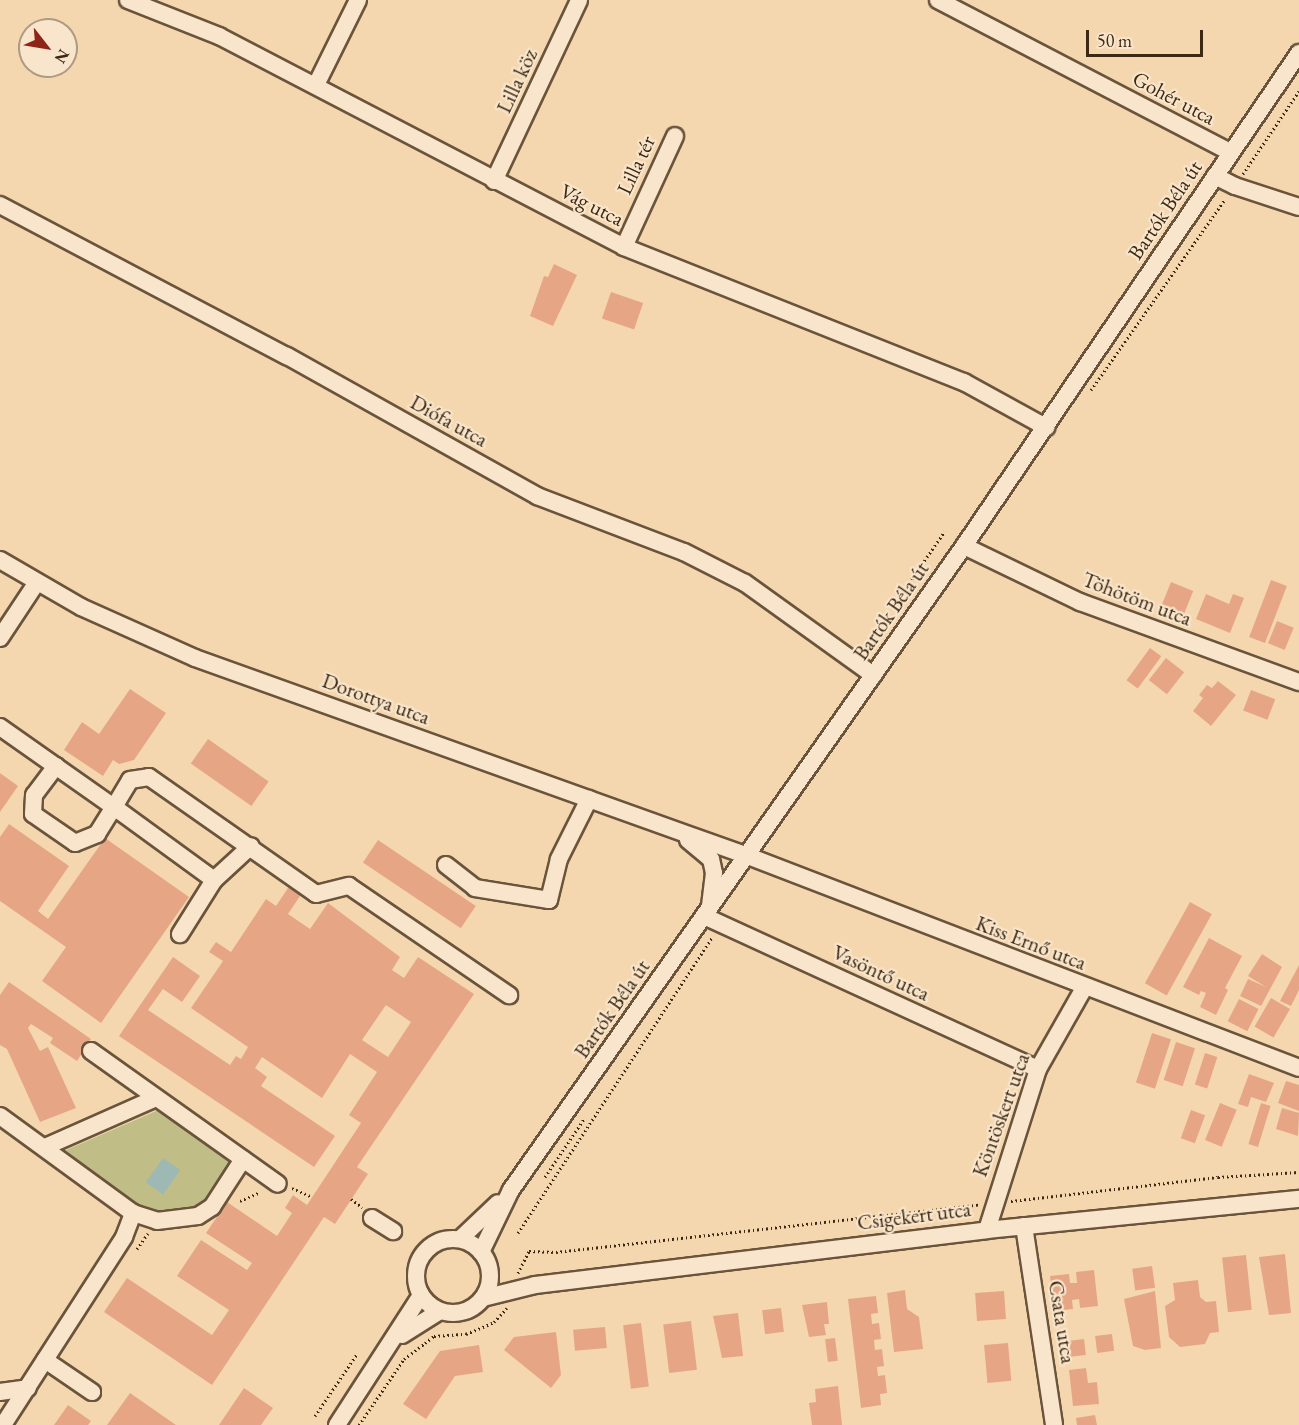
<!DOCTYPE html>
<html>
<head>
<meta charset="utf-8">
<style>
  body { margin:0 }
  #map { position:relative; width:1299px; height:1425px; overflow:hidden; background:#f5d7af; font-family:"EB Garamond",serif }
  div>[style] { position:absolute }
  .green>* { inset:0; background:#c0bd87 }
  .water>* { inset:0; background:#9eb8b3; transform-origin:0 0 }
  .building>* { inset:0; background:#e6a686; transform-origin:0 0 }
  .path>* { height:3px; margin-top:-1.5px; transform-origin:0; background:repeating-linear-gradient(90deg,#3c2914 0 1.5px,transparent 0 4.5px) }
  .roads { filter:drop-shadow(2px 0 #6a543b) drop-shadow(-2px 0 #6a543b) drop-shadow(0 2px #6a543b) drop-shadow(0 -2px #6a543b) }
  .minor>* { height:16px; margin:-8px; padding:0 8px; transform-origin:8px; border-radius:8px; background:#f8e5cb }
  .minor>.ring { margin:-8px; padding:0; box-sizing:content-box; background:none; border:16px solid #f8e5cb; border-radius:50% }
  span { translate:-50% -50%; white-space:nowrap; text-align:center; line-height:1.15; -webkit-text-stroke:4.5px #f8e5cb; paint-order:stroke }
  .street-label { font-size:21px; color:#3c2914 }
  .north { position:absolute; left:18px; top:18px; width:60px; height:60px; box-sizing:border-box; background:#f8e5cb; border:2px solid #ad9a82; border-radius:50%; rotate:121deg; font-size:16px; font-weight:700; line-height:24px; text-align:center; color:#3c2914 }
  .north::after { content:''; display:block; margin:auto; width:21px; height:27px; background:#8f2418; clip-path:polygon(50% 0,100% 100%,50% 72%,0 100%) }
  .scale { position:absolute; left:1086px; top:30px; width:117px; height:27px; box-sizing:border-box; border:3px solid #3c2914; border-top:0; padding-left:8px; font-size:18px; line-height:21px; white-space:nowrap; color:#3c2914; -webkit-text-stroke:4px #f8e5cb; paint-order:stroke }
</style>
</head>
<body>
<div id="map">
  <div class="green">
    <i style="clip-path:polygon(163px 1108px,235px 1160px,205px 1206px,187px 1215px,159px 1216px,131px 1204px,64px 1151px)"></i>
  </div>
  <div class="water">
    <i style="left:163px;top:1158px;width:21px;height:30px;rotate:35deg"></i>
  </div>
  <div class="building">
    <i style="clip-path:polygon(554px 264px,577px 275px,553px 326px,530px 316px,544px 276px,548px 277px)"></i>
    <i style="left:611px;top:292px;width:34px;height:28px;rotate:19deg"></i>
    <i style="left:1271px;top:580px;width:17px;height:61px;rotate:21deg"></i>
    <i style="left:1171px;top:582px;width:24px;height:25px;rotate:22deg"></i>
    <i style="clip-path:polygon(1206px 594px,1229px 604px,1233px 594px,1244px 598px,1230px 633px,1196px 619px)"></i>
    <i style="left:1277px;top:621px;width:18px;height:24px;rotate:22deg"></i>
    <i style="left:1150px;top:648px;width:14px;height:40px;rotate:36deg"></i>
    <i style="left:1166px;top:658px;width:23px;height:28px;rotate:38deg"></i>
    <i style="clip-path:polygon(1218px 681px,1236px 695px,1211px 726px,1193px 711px,1203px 698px,1199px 695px,1207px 685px,1212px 688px)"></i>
    <i style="clip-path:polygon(130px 689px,166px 713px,134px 760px,119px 764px,113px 760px,103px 776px,64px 750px,82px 722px,99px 734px)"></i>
    <i style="left:1251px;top:690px;width:26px;height:22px;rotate:21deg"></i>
    <i style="left:208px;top:739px;width:74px;height:30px;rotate:35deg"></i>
    <i style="clip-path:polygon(0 773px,18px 786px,0 812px)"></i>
    <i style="clip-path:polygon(9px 824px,69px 866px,38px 911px,48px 919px,105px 838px,189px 897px,101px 1023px,42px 981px,66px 947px,0 901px,0 837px)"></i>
    <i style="left:378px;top:840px;width:118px;height:27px;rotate:34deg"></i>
    <i style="clip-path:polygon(evenodd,290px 885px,302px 893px,288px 914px,310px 929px,328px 903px,400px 957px,392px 970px,404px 978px,418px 957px,474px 994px,357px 1167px,368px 1174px,335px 1224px,324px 1217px,212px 1385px,104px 1312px,127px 1278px,212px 1335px,229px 1310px,177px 1276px,201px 1240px,247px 1270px,252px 1263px,206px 1233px,227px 1202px,277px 1236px,292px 1213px,285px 1208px,293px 1195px,307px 1205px,361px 1123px,349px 1115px,377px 1072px,350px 1054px,322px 1098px,262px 1057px,255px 1068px,267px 1077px,261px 1086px,335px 1136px,314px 1167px,119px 1036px,173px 957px,200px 976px,182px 1002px,163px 989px,148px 1010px,230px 1065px,236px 1056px,241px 1059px,248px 1047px,191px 1008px,223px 961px,209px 952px,216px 942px,231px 952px,266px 899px,276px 906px,290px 885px,386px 1005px,411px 1022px,388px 1057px,362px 1040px,386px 1005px)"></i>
    <i style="left:1190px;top:902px;width:25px;height:93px;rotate:29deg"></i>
    <i style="clip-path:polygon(1209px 938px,1242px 956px,1225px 988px,1228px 990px,1216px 1015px,1200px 1007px,1206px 993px,1201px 991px,1199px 995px,1183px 987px)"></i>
    <i style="clip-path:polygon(1262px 954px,1282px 967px,1261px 1006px,1240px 996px,1248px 979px,1266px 987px,1248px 976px)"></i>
    <i style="clip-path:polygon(1299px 965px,1299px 990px,1291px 1006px,1280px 1001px)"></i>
    <i style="clip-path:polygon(9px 982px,91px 1039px,77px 1061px,50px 1043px,53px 1038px,31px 1024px,28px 1028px,40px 1051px,48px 1047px,76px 1108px,40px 1122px,7px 1049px,0 1045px,0 995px)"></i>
    <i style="left:1271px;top:998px;width:22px;height:33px;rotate:30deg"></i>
    <i style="left:1239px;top:999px;width:22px;height:25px;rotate:27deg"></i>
    <i style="left:1152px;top:1033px;width:20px;height:52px;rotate:18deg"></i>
    <i style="left:1176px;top:1042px;width:20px;height:40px;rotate:18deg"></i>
    <i style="left:1205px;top:1053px;width:13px;height:33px;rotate:18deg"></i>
    <i style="clip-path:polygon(1249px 1074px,1274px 1083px,1266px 1102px,1251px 1097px,1248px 1107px,1238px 1104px)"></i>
    <i style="clip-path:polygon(1286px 1081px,1299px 1085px,1299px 1111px,1278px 1103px)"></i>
    <i style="left:1220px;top:1103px;width:18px;height:40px;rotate:22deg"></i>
    <i style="left:1261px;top:1103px;width:10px;height:43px;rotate:17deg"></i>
    <i style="clip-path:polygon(1282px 1108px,1299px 1113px,1298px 1136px,1276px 1129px)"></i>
    <i style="left:1191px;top:1110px;width:15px;height:30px;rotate:20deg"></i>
    <i style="clip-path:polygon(1285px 1254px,1291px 1313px,1269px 1315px,1259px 1257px)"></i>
    <i style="left:1246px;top:1255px;width:55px;height:24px;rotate:84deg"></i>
    <i style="left:1152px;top:1266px;width:22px;height:20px;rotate:82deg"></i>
    <i style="clip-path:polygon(1094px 1270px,1098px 1306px,1080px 1308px,1079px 1299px,1072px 1300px,1073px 1309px,1054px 1311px,1050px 1276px,1069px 1274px,1070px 1283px,1077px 1283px,1076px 1272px)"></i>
    <i style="clip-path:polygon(1198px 1280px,1200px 1297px,1206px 1302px,1216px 1301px,1219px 1332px,1210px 1333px,1205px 1344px,1180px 1347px,1169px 1337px,1165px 1306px,1175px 1300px,1173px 1283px)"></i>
    <i style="clip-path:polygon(905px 1290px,907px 1309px,919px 1317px,923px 1349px,894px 1352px,887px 1293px)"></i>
    <i style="left:1004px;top:1291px;width:28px;height:29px;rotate:86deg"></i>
    <i style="clip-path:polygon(1155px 1291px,1161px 1348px,1145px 1350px,1133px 1346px,1124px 1299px)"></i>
    <i style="clip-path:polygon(876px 1296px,878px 1313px,871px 1314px,872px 1324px,879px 1323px,881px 1339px,874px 1340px,875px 1350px,882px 1349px,884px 1366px,877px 1367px,878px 1376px,885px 1375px,887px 1393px,880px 1394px,881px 1405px,861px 1408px,848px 1299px)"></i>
    <i style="clip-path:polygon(827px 1302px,829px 1324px,824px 1324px,826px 1335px,809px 1337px,802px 1305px)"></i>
    <i style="left:781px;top:1308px;width:24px;height:19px;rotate:83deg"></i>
    <i style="clip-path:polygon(738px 1313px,743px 1356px,722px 1358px,713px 1316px)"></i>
    <i style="left:691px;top:1321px;width:49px;height:28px;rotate:83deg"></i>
    <i style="left:641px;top:1323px;width:64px;height:18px;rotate:83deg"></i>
    <i style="left:605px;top:1327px;width:21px;height:32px;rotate:85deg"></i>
    <i style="clip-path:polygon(556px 1332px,561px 1375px,551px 1388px,504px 1350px,514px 1337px)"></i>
    <i style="left:1112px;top:1334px;width:17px;height:17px;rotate:83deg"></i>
    <i style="left:835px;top:1338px;width:23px;height:10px;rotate:83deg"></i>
    <i style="left:1084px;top:1339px;width:16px;height:18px;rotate:83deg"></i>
    <i style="left:1008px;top:1343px;width:38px;height:24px;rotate:85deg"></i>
    <i style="clip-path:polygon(479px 1345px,483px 1372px,455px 1376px,426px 1419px,403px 1404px,440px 1351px)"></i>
    <i style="clip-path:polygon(1086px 1368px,1088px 1383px,1097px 1382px,1099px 1404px,1073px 1406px,1069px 1370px)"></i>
    <i style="clip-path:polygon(838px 1386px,842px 1425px,812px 1425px,809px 1403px,816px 1402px,815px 1389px)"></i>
    <i style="clip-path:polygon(244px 1388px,273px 1408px,261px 1425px,219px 1425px)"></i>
    <i style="clip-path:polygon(130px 1393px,176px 1425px,107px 1425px)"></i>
    <i style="clip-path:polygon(68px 1405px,91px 1421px,88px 1425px,54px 1425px)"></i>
    <i style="clip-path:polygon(1095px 1415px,1097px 1425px,1077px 1425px,1076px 1418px)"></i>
  </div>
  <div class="path">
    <i style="left:1243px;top:174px;width:100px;rotate:-56deg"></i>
    <i style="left:1091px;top:390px;width:233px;rotate:-54.9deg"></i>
    <i style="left:909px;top:583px;width:63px;rotate:-55.3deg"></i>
    <i style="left:545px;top:1177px;width:70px;rotate:-56.1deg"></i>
    <i style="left:292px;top:1188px;width:22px;rotate:24deg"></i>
    <i style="left:351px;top:1199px;width:14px;rotate:36deg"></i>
    <i style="left:240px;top:1201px;width:22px;rotate:-24deg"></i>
    <i style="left:1011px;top:1201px;width:208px;rotate:-6.6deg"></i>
    <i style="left:1218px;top:1177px;width:81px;rotate:-3.5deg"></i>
    <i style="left:518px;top:1233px;width:355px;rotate:-56.7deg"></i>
    <i style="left:137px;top:1249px;width:19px;rotate:-55deg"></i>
    <i style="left:518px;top:1273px;width:25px;rotate:-63deg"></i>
    <i style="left:529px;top:1251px;width:27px;rotate:2deg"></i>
    <i style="left:556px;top:1252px;width:425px;rotate:-6.4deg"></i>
    <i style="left:315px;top:1416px;width:75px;rotate:-55.9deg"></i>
    <i style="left:359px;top:1425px;width:80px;rotate:-55.7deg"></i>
    <i style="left:404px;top:1359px;width:26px;rotate:-37deg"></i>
    <i style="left:425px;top:1343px;width:11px;rotate:-38deg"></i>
    <i style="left:434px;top:1336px;width:32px;rotate:-4deg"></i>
    <i style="left:466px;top:1334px;width:30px;rotate:-23deg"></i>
    <i style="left:494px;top:1322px;width:19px;rotate:-47deg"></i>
  </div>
  <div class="roads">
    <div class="minor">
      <i style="left:128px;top:0;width:98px;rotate:21.6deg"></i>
      <i style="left:219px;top:36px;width:457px;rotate:27.5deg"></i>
      <i style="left:624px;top:247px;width:366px;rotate:21.7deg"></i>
      <i style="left:964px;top:382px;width:94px;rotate:28.8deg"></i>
      <i style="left:938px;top:0;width:329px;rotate:27.5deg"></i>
      <i style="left:316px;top:85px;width:95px;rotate:-63.7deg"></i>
      <i style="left:1215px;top:176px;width:22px;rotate:27deg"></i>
      <i style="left:1235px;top:186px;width:67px;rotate:18.2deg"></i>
      <i style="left:494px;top:181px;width:200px;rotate:-64.8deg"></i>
      <i style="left:0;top:205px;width:324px;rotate:27.8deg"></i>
      <i style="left:287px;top:356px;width:287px;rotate:29.2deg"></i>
      <i style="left:537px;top:496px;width:157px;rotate:20.9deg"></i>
      <i style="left:684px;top:552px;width:68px;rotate:26.9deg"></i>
      <i style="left:745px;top:583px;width:158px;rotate:35.7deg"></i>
      <i style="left:624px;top:247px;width:122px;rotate:-65.3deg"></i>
      <i style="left:964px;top:546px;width:129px;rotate:25.8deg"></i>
      <i style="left:1080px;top:602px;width:233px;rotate:20.1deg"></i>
      <i style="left:0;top:560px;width:94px;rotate:30.1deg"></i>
      <i style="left:81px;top:607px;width:125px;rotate:24.1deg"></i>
      <i style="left:195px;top:658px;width:587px;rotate:19.7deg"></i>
      <i style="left:748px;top:856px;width:590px;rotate:21.04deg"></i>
      <i style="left:0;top:638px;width:67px;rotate:-56.5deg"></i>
      <i style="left:0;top:727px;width:139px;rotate:35.1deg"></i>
      <i style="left:114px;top:807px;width:31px;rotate:-59deg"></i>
      <i style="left:130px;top:780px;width:19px;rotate:-9deg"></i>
      <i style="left:149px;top:777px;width:204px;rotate:35deg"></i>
      <i style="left:316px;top:894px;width:34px;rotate:-14deg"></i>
      <i style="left:349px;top:886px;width:194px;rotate:34.3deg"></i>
      <i style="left:56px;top:766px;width:36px;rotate:127deg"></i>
      <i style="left:34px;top:795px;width:19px;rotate:93deg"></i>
      <i style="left:33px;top:814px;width:51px;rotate:34.6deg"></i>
      <i style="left:75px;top:843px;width:24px;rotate:-22deg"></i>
      <i style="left:97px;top:834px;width:32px;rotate:-58deg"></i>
      <i style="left:114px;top:807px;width:124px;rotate:36.1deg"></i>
      <i style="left:214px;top:880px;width:64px;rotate:122.2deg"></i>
      <i style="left:688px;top:840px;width:30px;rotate:40deg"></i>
      <i style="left:711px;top:859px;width:14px;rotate:78deg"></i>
      <i style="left:714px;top:873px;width:35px;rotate:97deg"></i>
      <i style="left:446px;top:865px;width:37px;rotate:38deg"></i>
      <i style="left:475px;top:888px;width:75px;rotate:9.2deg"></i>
      <i style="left:549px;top:900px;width:42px;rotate:-76.3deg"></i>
      <i style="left:559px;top:859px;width:67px;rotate:-63.4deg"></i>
      <i style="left:214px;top:880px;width:50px;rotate:-42.6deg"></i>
      <i style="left:706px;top:917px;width:365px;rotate:24.6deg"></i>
      <i style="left:91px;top:1051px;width:229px;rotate:35.4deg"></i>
      <i style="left:0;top:1116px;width:165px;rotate:36.1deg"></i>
      <i style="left:133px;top:1213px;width:25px;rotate:18deg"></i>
      <i style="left:157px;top:1221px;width:41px;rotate:-7deg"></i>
      <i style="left:198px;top:1216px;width:17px;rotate:-33deg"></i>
      <i style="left:212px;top:1207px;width:57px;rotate:-57.1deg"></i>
      <i style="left:45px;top:1147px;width:121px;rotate:-23.8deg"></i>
      <i style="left:372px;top:1218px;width:25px;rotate:32deg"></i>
      <i style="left:1024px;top:1226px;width:201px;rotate:81.4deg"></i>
      <i style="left:987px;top:1230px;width:169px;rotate:-72.4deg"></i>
      <i style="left:1038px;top:1069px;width:93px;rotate:-60.4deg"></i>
      <i style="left:460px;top:1239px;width:52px;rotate:-43.5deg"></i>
      <i class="ring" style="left:416px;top:1239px;width:58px;height:58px"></i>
      <i style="left:481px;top:1252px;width:69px;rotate:-64.2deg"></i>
      <i style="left:511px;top:1190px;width:787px;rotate:-54.88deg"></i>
      <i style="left:964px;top:546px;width:596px;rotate:-55.8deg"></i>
      <i style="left:483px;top:1298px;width:54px;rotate:-14deg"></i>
      <i style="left:535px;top:1285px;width:455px;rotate:-6.9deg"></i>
      <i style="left:987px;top:1230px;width:314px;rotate:-5.7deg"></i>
      <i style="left:402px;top:1335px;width:45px;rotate:-32.3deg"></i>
      <i style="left:45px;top:1360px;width:57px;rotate:34.2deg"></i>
      <i style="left:0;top:1392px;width:28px;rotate:-8deg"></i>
      <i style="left:3px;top:1425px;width:224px;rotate:-57.2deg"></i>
      <i style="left:124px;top:1237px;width:26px;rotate:-69deg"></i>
      <i style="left:337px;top:1425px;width:155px;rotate:-57.1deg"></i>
    </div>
  </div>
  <div class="street-label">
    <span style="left:517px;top:81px;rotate:-65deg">Lilla köz</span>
    <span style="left:1174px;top:98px;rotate:28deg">Gohér utca</span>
    <span style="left:636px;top:165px;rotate:-65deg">Lilla tér</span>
    <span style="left:592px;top:205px;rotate:27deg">Vág utca</span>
    <span style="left:1165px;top:210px;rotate:-56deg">Bartók Béla út</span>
    <span style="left:449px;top:421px;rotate:29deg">Diófa utca</span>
    <span style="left:1137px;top:599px;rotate:21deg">Töhötöm utca</span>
    <span style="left:891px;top:611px;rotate:-55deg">Bartók Béla út</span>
    <span style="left:376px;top:699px;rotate:20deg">Dorottya utca</span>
    <span style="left:1031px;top:943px;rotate:21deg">Kiss Ernő utca</span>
    <span style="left:881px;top:973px;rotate:25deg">Vasöntő utca</span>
    <span style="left:612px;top:1009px;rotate:-55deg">Bartók Béla út</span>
    <span style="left:1001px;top:1115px;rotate:-70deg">Köntöskert utca</span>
    <span style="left:914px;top:1216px;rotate:-7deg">Csigekert utca</span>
    <span style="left:1062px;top:1322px;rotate:81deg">Csata utca</span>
  </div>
  <div class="north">N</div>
  <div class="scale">50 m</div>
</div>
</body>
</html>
